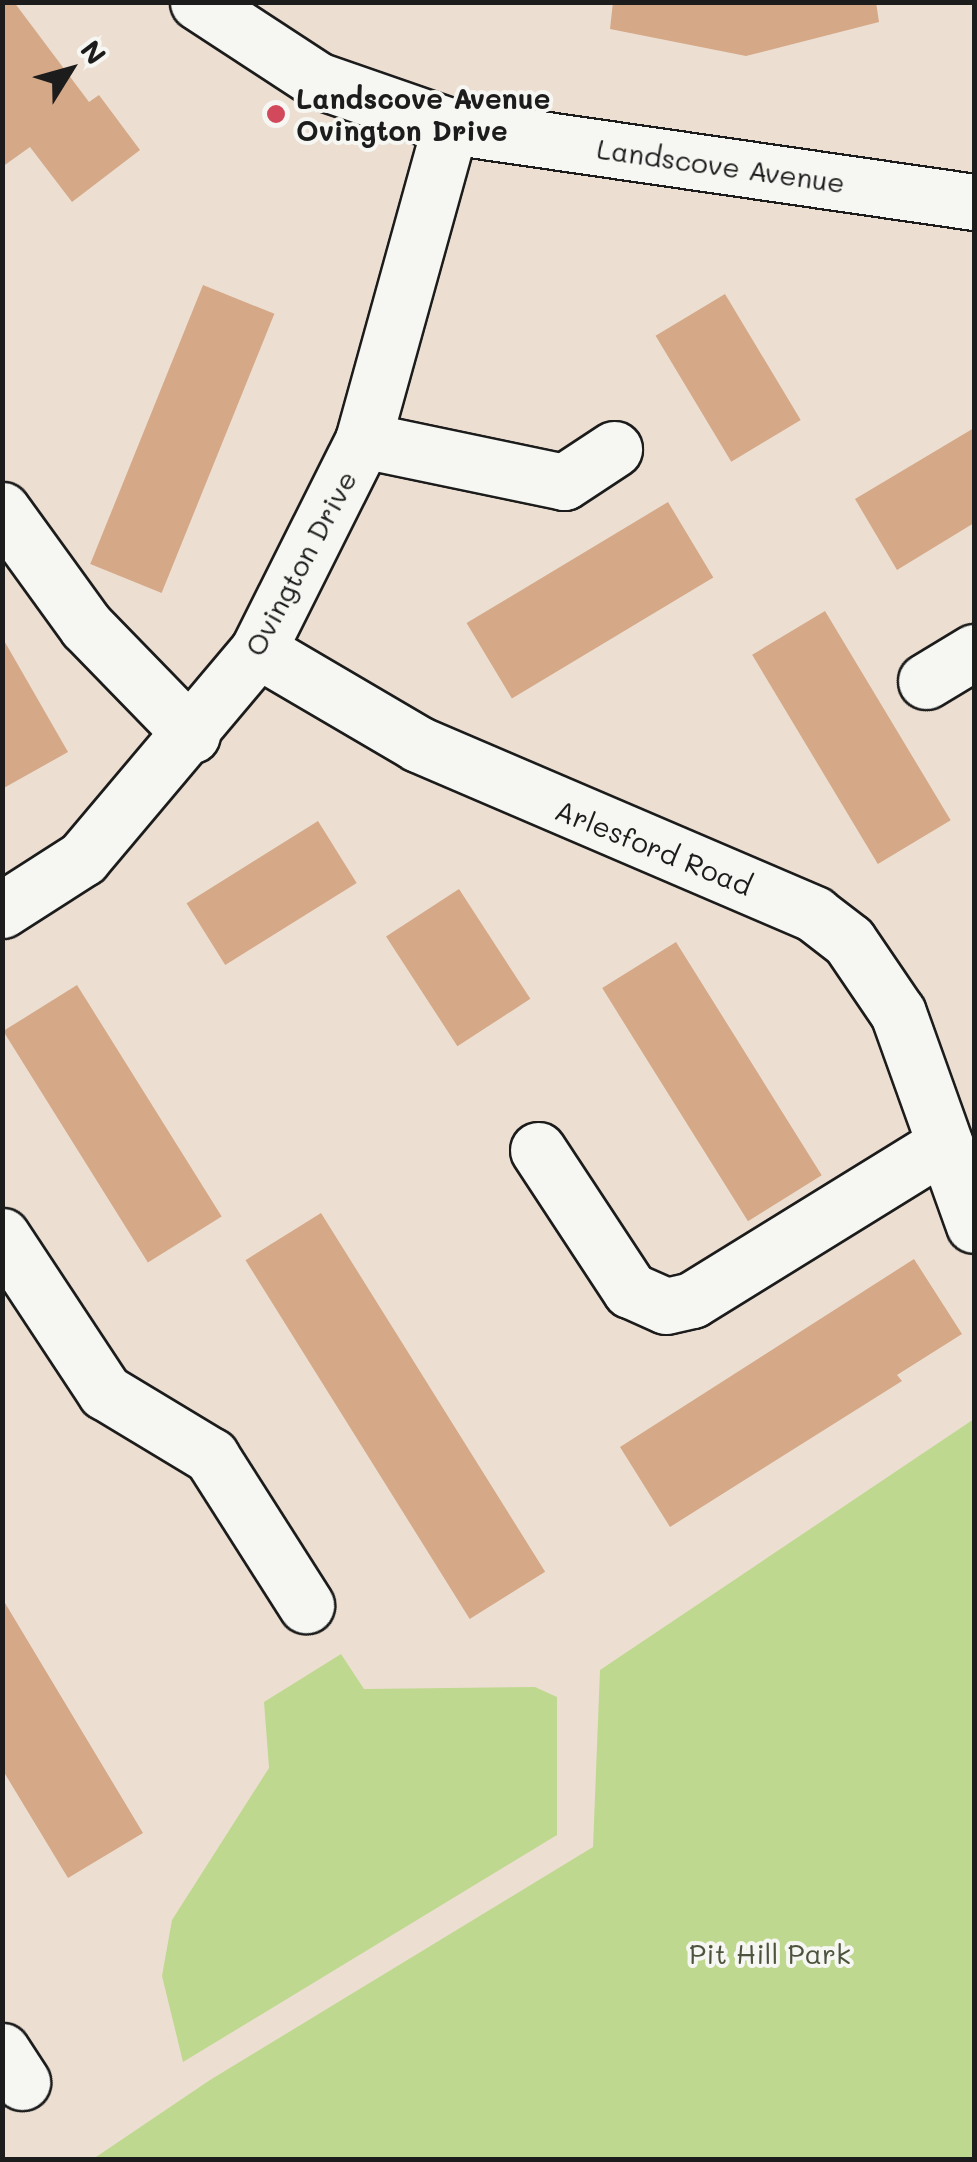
<!DOCTYPE html>
<html>
<head>
<meta charset="utf-8">
<style>
  body { margin:0 }
  #map { position:relative; width:977px; height:2162px; overflow:hidden; background:#ecdfd2; font-family:Mali,sans-serif }
  div>[style] { position:absolute }
  .green>* { inset:0; background:#bfd88f }
  .building>* { inset:0; background:#d5a887; transform-origin:0 0 }
  .roads { filter:drop-shadow(2px 0 #1c1c1c) drop-shadow(-2px 0 #1c1c1c) drop-shadow(0 2px #1c1c1c) drop-shadow(0 -2px #1c1c1c) }
  .minor>* { height:55px; margin:-27.5px; padding:0 27.5px; transform-origin:27.5px; border-radius:27.5px; background:#f6f6f2 }
  .dots>* { width:28px; height:28px; translate:-50% -50%; box-sizing:border-box; border:5px solid #f6f6f2; border-radius:50% }
  span { translate:-50% -50%; white-space:nowrap; text-align:center; line-height:1.15; -webkit-text-stroke:8px #f6f6f2; paint-order:stroke }
  .poi-label { font-size:28px; color:#1c1c1c; font-weight:700 }
  .left { translate:0 -50%; text-align:left }
  .street-label { font-size:28px; color:#1c1c1c }
  .park-label { font-size:28px; color:#4d543e }
  .frame { position:absolute; inset:0; border:5px solid #1c1c1c; pointer-events:none }
  .north { position:absolute; left:20px; top:20px; width:100px; height:100px; -webkit-text-stroke:8px #f6f6f2; paint-order:stroke; rotate:53deg; font-size:28px; font-weight:700; line-height:40px; text-align:center; color:#1c1c1c }
  .north::after { content:''; display:block; margin:auto; width:35px; height:45px; background:#1c1c1c; clip-path:polygon(50% 0,100% 100%,50% 72%,0 100%) }
</style>
</head>
<body>
<div id="map">
  <div class="green">
    <i style="clip-path:polygon(974px 1419px,974px 2159px,93px 2159px,210px 2080px,593px 1847px,600px 1670px)"></i>
    <i style="clip-path:polygon(341px 1654px,364px 1689px,535px 1687px,557px 1697px,557px 1835px,183px 2062px,162px 1976px,172px 1920px,269px 1768px,264px 1702px)"></i>
  </div>
  <div class="building">
    <i style="clip-path:polygon(2px 2px,14px 2px,89px 102px,99px 95px,140px 150px,72px 202px,30px 147px,2px 167px)"></i>
    <i style="clip-path:polygon(613px 2px,876px 2px,879px 22px,746px 56px,610px 29px)"></i>
    <i style="left:203px;top:285px;width:77px;height:301px;rotate:22deg"></i>
    <i style="left:725px;top:294px;width:147px;height:81px;rotate:59deg"></i>
    <i style="clip-path:polygon(974px 428px,974px 523px,897px 570px,855px 499px)"></i>
    <i style="left:668px;top:502px;width:88px;height:235px;rotate:59deg"></i>
    <i style="left:825px;top:611px;width:244px;height:85px;rotate:59deg"></i>
    <i style="clip-path:polygon(2px 637px,68px 752px,2px 789px)"></i>
    <i style="left:318px;top:821px;width:73px;height:155px;rotate:58deg"></i>
    <i style="left:459px;top:889px;width:131px;height:87px;rotate:57deg"></i>
    <i style="left:676px;top:942px;width:275px;height:87px;rotate:58deg"></i>
    <i style="left:77px;top:985px;width:273px;height:87px;rotate:58deg"></i>
    <i style="left:321px;top:1213px;width:423px;height:89px;rotate:58deg"></i>
    <i style="clip-path:polygon(914px 1259px,962px 1334px,897px 1375px,902px 1381px,670px 1527px,620px 1447px)"></i>
    <i style="clip-path:polygon(2px 1598px,143px 1833px,68px 1878px,2px 1769px)"></i>
  </div>
  <div class="roads">
    <div class="minor">
      <i style="left:198px;top:2px;width:142px;rotate:33.2deg"></i>
      <i style="left:317px;top:80px;width:141px;rotate:19.1deg"></i>
      <i style="left:450px;top:126px;width:529px;rotate:8.25deg"></i>
      <i style="left:363px;top:440px;width:205px;rotate:11.8deg"></i>
      <i style="left:564px;top:482px;width:60px;rotate:-33.4deg"></i>
      <i style="left:2px;top:510px;width:143px;rotate:54.1deg"></i>
      <i style="left:86px;top:626px;width:152px;rotate:45.8deg"></i>
      <i style="left:258px;top:650px;width:186px;rotate:30.4deg"></i>
      <i style="left:418px;top:744px;width:431px;rotate:23.2deg"></i>
      <i style="left:814px;top:914px;width:44px;rotate:37.6deg"></i>
      <i style="left:849px;top:941px;width:87px;rotate:55.8deg"></i>
      <i style="left:898px;top:1013px;width:225px;rotate:70.3deg"></i>
      <i style="left:926px;top:681px;width:56px;rotate:-31.1deg"></i>
      <i style="left:2px;top:910px;width:96px;rotate:-32.7deg"></i>
      <i style="left:83px;top:858px;width:272px;rotate:-49.9deg"></i>
      <i style="left:258px;top:650px;width:235px;rotate:-63.4deg"></i>
      <i style="left:363px;top:440px;width:326px;rotate:-74.5deg"></i>
      <i style="left:538px;top:1150px;width:168px;rotate:56.7deg"></i>
      <i style="left:630px;top:1290px;width:39px;rotate:24deg"></i>
      <i style="left:666px;top:1306px;width:27px;rotate:-13deg"></i>
      <i style="left:692px;top:1300px;width:297px;rotate:-31.7deg"></i>
      <i style="left:2px;top:1236px;width:187px;rotate:56.6deg"></i>
      <i style="left:105px;top:1392px;width:124px;rotate:31.1deg"></i>
      <i style="left:211px;top:1456px;width:177px;rotate:57.5deg"></i>
      <i style="left:2px;top:2051px;width:37px;rotate:57deg"></i>
    </div>
  </div>
  <div class="dots">
    <i style="left:276px;top:114px;background:#d1495b"></i>
  </div>
  <div class="poi-label">
    <span class="left" style="left:296px;top:114px">Landscove Avenue<br>Ovington Drive</span>
  </div>
  <div class="street-label">
    <span style="left:721px;top:165px;rotate:8deg">Landscove Avenue</span>
    <span style="left:300px;top:563px;rotate:-62deg">Ovington Drive</span>
    <span style="left:654px;top:847px;rotate:22deg">Arlesford Road</span>
  </div>
  <div class="park-label">
    <span style="left:770px;top:1953px">Pit Hill Park</span>
  </div>
  <div class="frame"></div>
  <div class="north">N</div>
</div>
</body>
</html>
